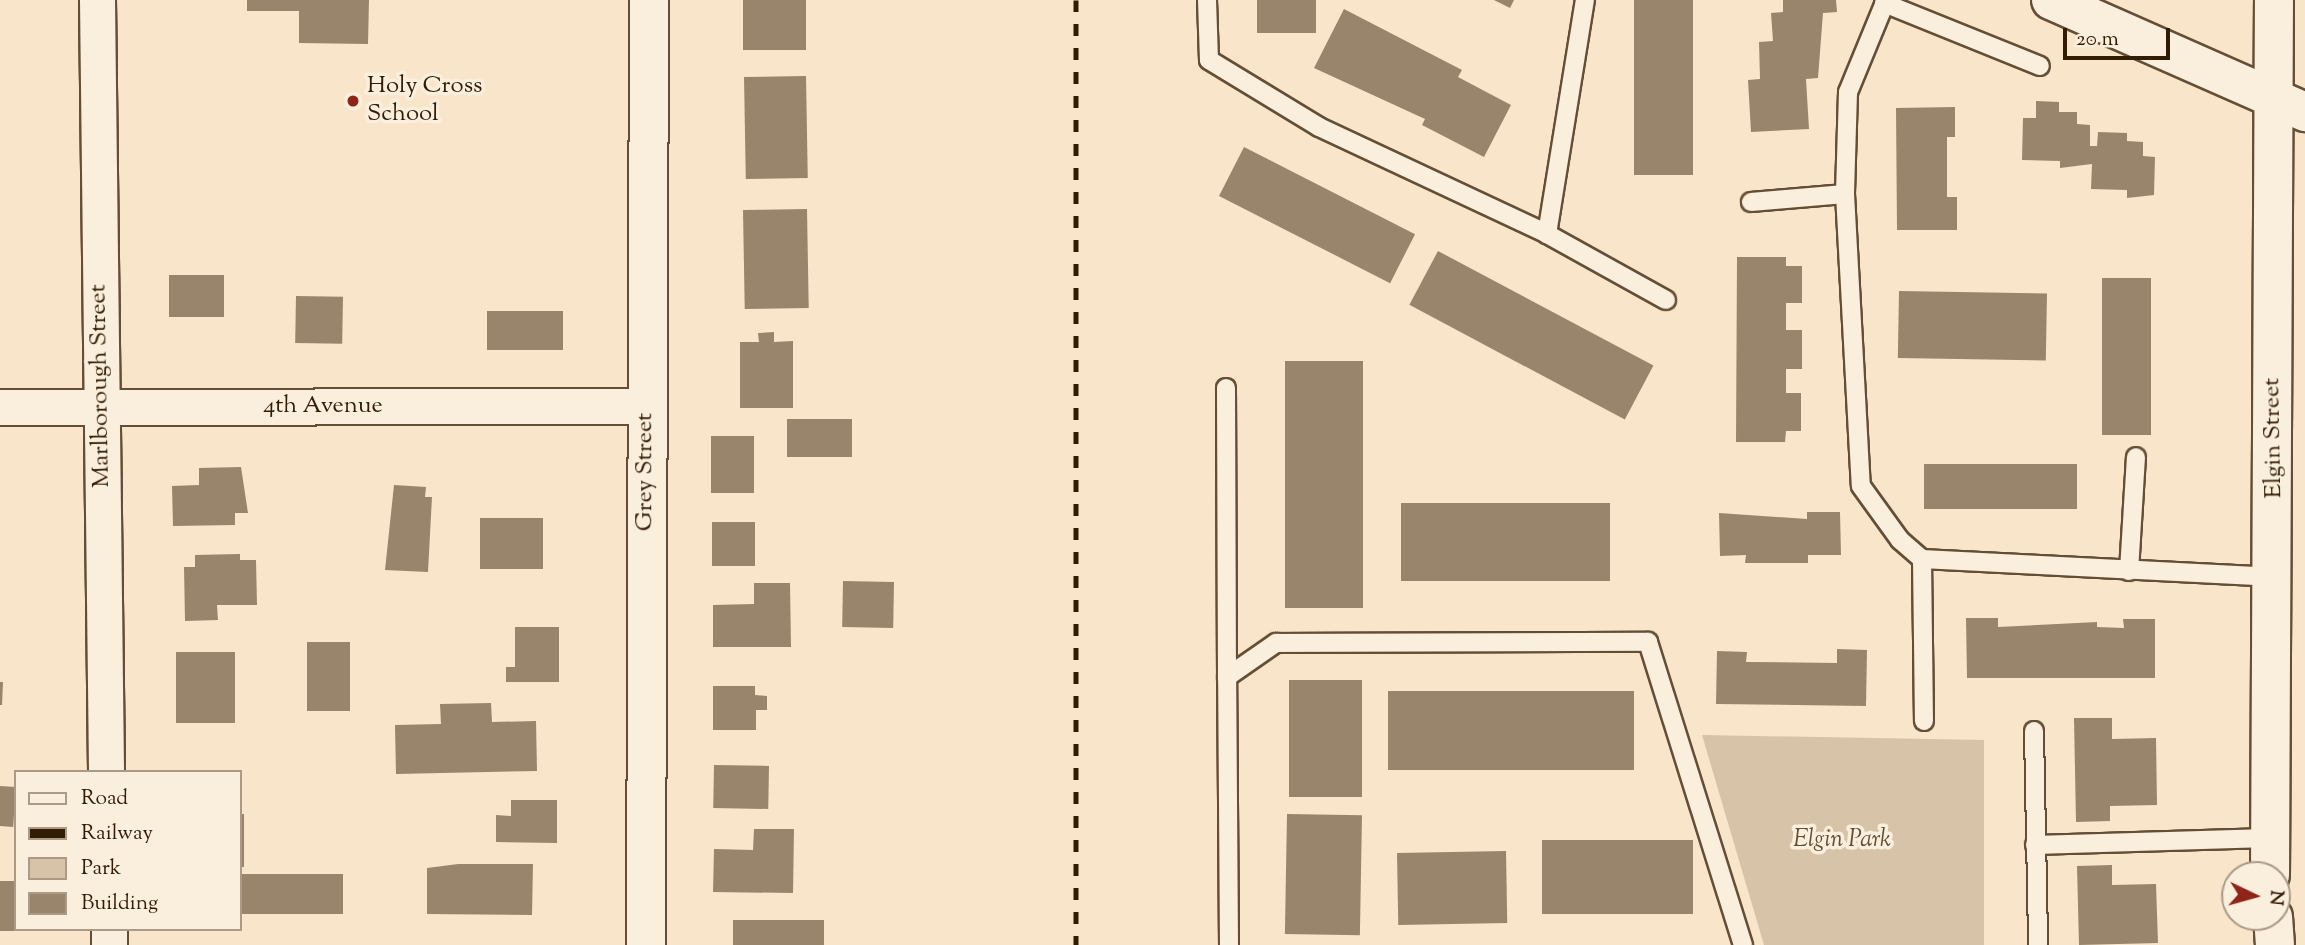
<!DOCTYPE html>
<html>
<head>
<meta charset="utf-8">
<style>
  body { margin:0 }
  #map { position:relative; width:2305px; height:945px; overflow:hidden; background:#f8e5ca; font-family:"Sorts Mill Goudy",serif }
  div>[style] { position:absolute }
  .green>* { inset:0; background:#d6c3a8 }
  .building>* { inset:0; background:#99856b; transform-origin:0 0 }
  .roads { filter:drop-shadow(2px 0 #644f36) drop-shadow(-2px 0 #644f36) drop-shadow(0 2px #644f36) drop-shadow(0 -2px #644f36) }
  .lane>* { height:18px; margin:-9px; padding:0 9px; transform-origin:9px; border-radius:9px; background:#faeedd }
  .street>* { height:35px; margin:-17.5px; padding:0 17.5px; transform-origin:17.5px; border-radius:17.5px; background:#faeedd }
  .secondary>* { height:38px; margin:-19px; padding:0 19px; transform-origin:19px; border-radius:19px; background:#faeedd }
  .rail>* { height:5px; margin-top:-2.5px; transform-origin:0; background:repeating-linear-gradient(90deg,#321d04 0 12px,transparent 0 24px) }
  .dots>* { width:19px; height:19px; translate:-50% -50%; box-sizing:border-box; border:4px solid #faeedd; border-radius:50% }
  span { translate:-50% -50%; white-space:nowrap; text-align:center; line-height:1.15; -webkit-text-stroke:7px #faeedd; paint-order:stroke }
  .poi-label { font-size:24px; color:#321d04 }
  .left { translate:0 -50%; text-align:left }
  .street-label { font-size:24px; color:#321d04 }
  .park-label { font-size:24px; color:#634f35; font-style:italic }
  .legend { position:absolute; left:14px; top:770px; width:228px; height:161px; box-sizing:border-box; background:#faeedd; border:2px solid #aa9a86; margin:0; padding:9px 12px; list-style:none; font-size:21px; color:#321d04 }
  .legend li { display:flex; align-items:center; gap:14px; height:35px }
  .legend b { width:35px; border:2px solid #aa9a86 }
  .north { position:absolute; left:2221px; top:861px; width:70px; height:70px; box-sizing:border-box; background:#faeedd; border:2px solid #aa9a86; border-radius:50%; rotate:95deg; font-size:19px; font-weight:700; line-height:28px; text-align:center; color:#321d04 }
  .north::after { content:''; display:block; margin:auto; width:24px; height:32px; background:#8f2418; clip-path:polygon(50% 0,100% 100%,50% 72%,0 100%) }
  .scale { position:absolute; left:2063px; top:28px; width:107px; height:32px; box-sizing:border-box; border:4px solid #321d04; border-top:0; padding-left:9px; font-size:21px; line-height:24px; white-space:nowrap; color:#321d04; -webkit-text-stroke:5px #faeedd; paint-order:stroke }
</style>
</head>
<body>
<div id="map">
  <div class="green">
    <i style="clip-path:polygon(1702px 735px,1984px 740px,1984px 945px,1764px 945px)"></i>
  </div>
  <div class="building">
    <i style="clip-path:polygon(247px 0,369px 0,368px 44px,299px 43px,299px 11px,247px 11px)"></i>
    <i style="left:743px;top:0;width:63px;height:50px"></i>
    <i style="left:1257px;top:0;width:59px;height:33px"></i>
    <i style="clip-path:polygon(1494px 0,1514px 0,1510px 8px)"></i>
    <i style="left:1634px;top:0;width:59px;height:175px"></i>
    <i style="clip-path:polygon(1783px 0,1836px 0,1837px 12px,1823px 13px,1818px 78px,1806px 79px,1809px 129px,1751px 132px,1748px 80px,1760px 79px,1759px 42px,1773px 41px,1771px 13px,1783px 12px)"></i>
    <i style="clip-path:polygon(1344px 9px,1462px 70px,1458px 77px,1511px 105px,1484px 157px,1422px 125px,1425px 119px,1314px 68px)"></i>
    <i style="left:806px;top:76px;width:102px;height:62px;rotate:89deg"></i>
    <i style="clip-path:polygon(2036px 101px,2059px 102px,2059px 112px,2077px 112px,2077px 124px,2090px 125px,2090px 146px,2097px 146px,2098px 132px,2127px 133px,2127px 141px,2143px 142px,2143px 156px,2155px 157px,2154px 195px,2127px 198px,2127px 190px,2091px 189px,2092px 164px,2060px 168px,2060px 161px,2022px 160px,2023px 118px,2036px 118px)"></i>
    <i style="clip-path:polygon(1955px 107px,1955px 137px,1947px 137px,1947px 197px,1957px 197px,1957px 230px,1897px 230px,1896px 108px)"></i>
    <i style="left:1244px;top:147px;width:192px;height:55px;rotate:27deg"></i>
    <i style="left:807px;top:209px;width:99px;height:64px;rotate:89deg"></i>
    <i style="left:1438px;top:251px;width:244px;height:61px;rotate:28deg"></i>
    <i style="clip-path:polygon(1737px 257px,1786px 257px,1786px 266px,1802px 266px,1802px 303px,1786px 303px,1786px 330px,1802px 330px,1802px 369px,1786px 369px,1786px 393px,1801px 393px,1801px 431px,1786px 431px,1785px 442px,1736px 442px)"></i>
    <i style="left:169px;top:275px;width:55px;height:42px"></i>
    <i style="left:2102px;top:278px;width:49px;height:157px"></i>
    <i style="left:1899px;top:291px;width:148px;height:67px;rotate:1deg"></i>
    <i style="left:296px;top:296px;width:47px;height:47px;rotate:1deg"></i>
    <i style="left:563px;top:311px;width:39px;height:76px;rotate:90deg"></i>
    <i style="clip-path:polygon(774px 332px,774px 342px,793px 341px,793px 408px,740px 408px,740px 342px,759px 342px,758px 333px)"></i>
    <i style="left:1285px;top:361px;width:78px;height:247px"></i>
    <i style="left:787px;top:419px;width:65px;height:38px"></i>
    <i style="left:711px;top:436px;width:43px;height:57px"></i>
    <i style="left:1924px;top:464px;width:153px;height:45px"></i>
    <i style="clip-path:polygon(241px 467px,248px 513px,235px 513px,235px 525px,173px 526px,172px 486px,199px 485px,199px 468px)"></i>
    <i style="clip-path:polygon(394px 485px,426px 487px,425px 497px,432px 497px,428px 572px,385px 570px)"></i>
    <i style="left:1610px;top:503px;width:78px;height:209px;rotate:90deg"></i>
    <i style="clip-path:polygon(1807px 512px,1840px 512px,1841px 555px,1808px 555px,1808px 563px,1745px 563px,1746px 555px,1720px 556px,1719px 513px,1807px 519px)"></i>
    <i style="left:480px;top:518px;width:63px;height:51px"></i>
    <i style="left:712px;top:522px;width:43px;height:44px"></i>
    <i style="clip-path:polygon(240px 554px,240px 560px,256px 560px,257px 605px,217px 605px,218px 620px,185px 621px,184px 567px,195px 567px,195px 555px)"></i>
    <i style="left:843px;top:581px;width:51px;height:46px;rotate:1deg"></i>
    <i style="clip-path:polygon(754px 583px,790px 583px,791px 647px,713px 647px,713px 605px,754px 604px)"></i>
    <i style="clip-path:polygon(1966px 618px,1998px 618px,1998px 627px,2097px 622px,2097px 627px,2124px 628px,2123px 619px,2155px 619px,2155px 678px,1967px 678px)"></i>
    <i style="clip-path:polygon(515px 627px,559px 627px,559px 682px,506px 682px,506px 667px,515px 667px)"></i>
    <i style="left:307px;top:642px;width:43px;height:69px"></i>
    <i style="clip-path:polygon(1837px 649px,1867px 650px,1866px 706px,1716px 704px,1717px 651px,1747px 652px,1746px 662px,1837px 663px)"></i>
    <i style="left:176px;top:652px;width:59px;height:71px"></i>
    <i style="left:1289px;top:680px;width:73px;height:117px"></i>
    <i style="clip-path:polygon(0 682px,3px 682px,2px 705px,0 705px)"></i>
    <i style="clip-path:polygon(713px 686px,755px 686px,755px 695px,767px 696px,767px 710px,756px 710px,756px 730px,713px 730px)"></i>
    <i style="left:1388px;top:691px;width:246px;height:79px"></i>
    <i style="clip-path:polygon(491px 703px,492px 722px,536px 721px,537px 771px,396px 774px,395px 725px,441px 724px,440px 704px)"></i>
    <i style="clip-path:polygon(2074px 718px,2112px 718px,2112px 739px,2156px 738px,2157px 805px,2110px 806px,2110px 821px,2076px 822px)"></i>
    <i style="left:714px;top:765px;width:55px;height:43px;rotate:1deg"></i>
    <i style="left:0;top:786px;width:16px;height:40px;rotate:4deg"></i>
    <i style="clip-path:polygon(511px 800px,557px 800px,557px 843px,496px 842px,496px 815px,511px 816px)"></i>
    <i style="left:240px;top:814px;width:4px;height:53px"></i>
    <i style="left:1287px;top:814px;width:75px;height:120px;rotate:1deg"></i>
    <i style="clip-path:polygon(754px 829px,794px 829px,793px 893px,713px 892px,714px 849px,753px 850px)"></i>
    <i style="left:1693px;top:840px;width:74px;height:151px;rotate:90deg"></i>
    <i style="left:1506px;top:851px;width:72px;height:109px;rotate:89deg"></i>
    <i style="clip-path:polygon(458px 864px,533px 864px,532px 915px,427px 914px,427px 868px)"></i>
    <i style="clip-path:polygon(2112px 865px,2112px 885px,2156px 884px,2158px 943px,2079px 945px,2077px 866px)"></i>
    <i style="left:240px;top:874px;width:103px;height:40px"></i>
    <i style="left:0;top:881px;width:16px;height:50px"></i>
    <i style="left:733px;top:920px;width:91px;height:25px"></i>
  </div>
  <div class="roads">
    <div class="lane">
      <i style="left:1207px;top:0;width:60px;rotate:88.1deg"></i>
      <i style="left:1209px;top:60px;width:129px;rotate:31.3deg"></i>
      <i style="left:1319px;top:127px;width:252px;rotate:25.1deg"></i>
      <i style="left:1547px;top:234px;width:136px;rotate:29deg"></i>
      <i style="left:1886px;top:0;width:100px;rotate:112.4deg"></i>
      <i style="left:1848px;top:92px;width:102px;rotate:91.7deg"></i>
      <i style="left:1845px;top:194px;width:292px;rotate:86.9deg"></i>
      <i style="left:1861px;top:486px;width:67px;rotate:54.2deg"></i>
      <i style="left:1900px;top:540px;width:29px;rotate:41deg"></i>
      <i style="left:1922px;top:559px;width:354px;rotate:2.9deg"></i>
      <i style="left:1884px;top:3px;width:168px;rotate:22deg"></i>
      <i style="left:1751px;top:202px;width:94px;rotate:-4.9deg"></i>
      <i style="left:1547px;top:234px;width:237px;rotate:-80.8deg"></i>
      <i style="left:1226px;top:388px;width:289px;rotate:89.8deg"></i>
      <i style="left:1922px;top:559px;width:162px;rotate:89.3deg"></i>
      <i style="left:2129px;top:571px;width:114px;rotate:-86.5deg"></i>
      <i style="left:2034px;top:731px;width:214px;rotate:88.9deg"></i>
      <i style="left:2035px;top:845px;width:233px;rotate:-1.7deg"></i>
      <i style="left:1229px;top:945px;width:268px;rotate:-90.4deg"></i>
      <i style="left:1227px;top:677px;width:60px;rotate:-34.8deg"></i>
      <i style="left:1276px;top:643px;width:372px;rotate:-0.2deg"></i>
      <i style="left:1648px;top:642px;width:318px;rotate:72.6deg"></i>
    </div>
    <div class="street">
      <i style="left:97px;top:0;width:772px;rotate:89.33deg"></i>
      <i style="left:0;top:407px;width:646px;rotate:-0.09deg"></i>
      <i style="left:109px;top:929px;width:16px;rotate:90deg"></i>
    </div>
    <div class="secondary">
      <i style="left:2051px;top:0;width:278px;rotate:23.8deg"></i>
      <i style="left:2270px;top:875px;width:875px;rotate:-89.74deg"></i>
      <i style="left:2273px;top:917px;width:28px;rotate:86deg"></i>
      <i style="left:646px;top:945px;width:945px;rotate:-89.82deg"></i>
    </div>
  </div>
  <div class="rail">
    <i style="left:1076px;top:0;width:945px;rotate:90deg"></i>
  </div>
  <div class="dots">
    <i style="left:353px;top:101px;background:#8f2418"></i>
  </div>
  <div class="poi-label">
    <span class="left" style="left:367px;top:101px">Holy Cross<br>School</span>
  </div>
  <div class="street-label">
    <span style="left:101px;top:386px;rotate:-91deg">Marlborough Street</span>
    <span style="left:323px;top:407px">4th Avenue</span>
    <span style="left:2274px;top:438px;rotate:-91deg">Elgin Street</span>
    <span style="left:646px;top:472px;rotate:-90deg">Grey Street</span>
  </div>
  <div class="park-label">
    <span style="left:1842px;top:841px">Elgin Park</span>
  </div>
  <ul class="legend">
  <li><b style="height:9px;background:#faeedd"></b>Road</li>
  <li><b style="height:9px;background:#321d04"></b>Railway</li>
  <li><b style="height:19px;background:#d6c3a8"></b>Park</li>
  <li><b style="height:19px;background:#99856b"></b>Building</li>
  </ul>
  <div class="north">N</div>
  <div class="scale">20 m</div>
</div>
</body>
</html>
